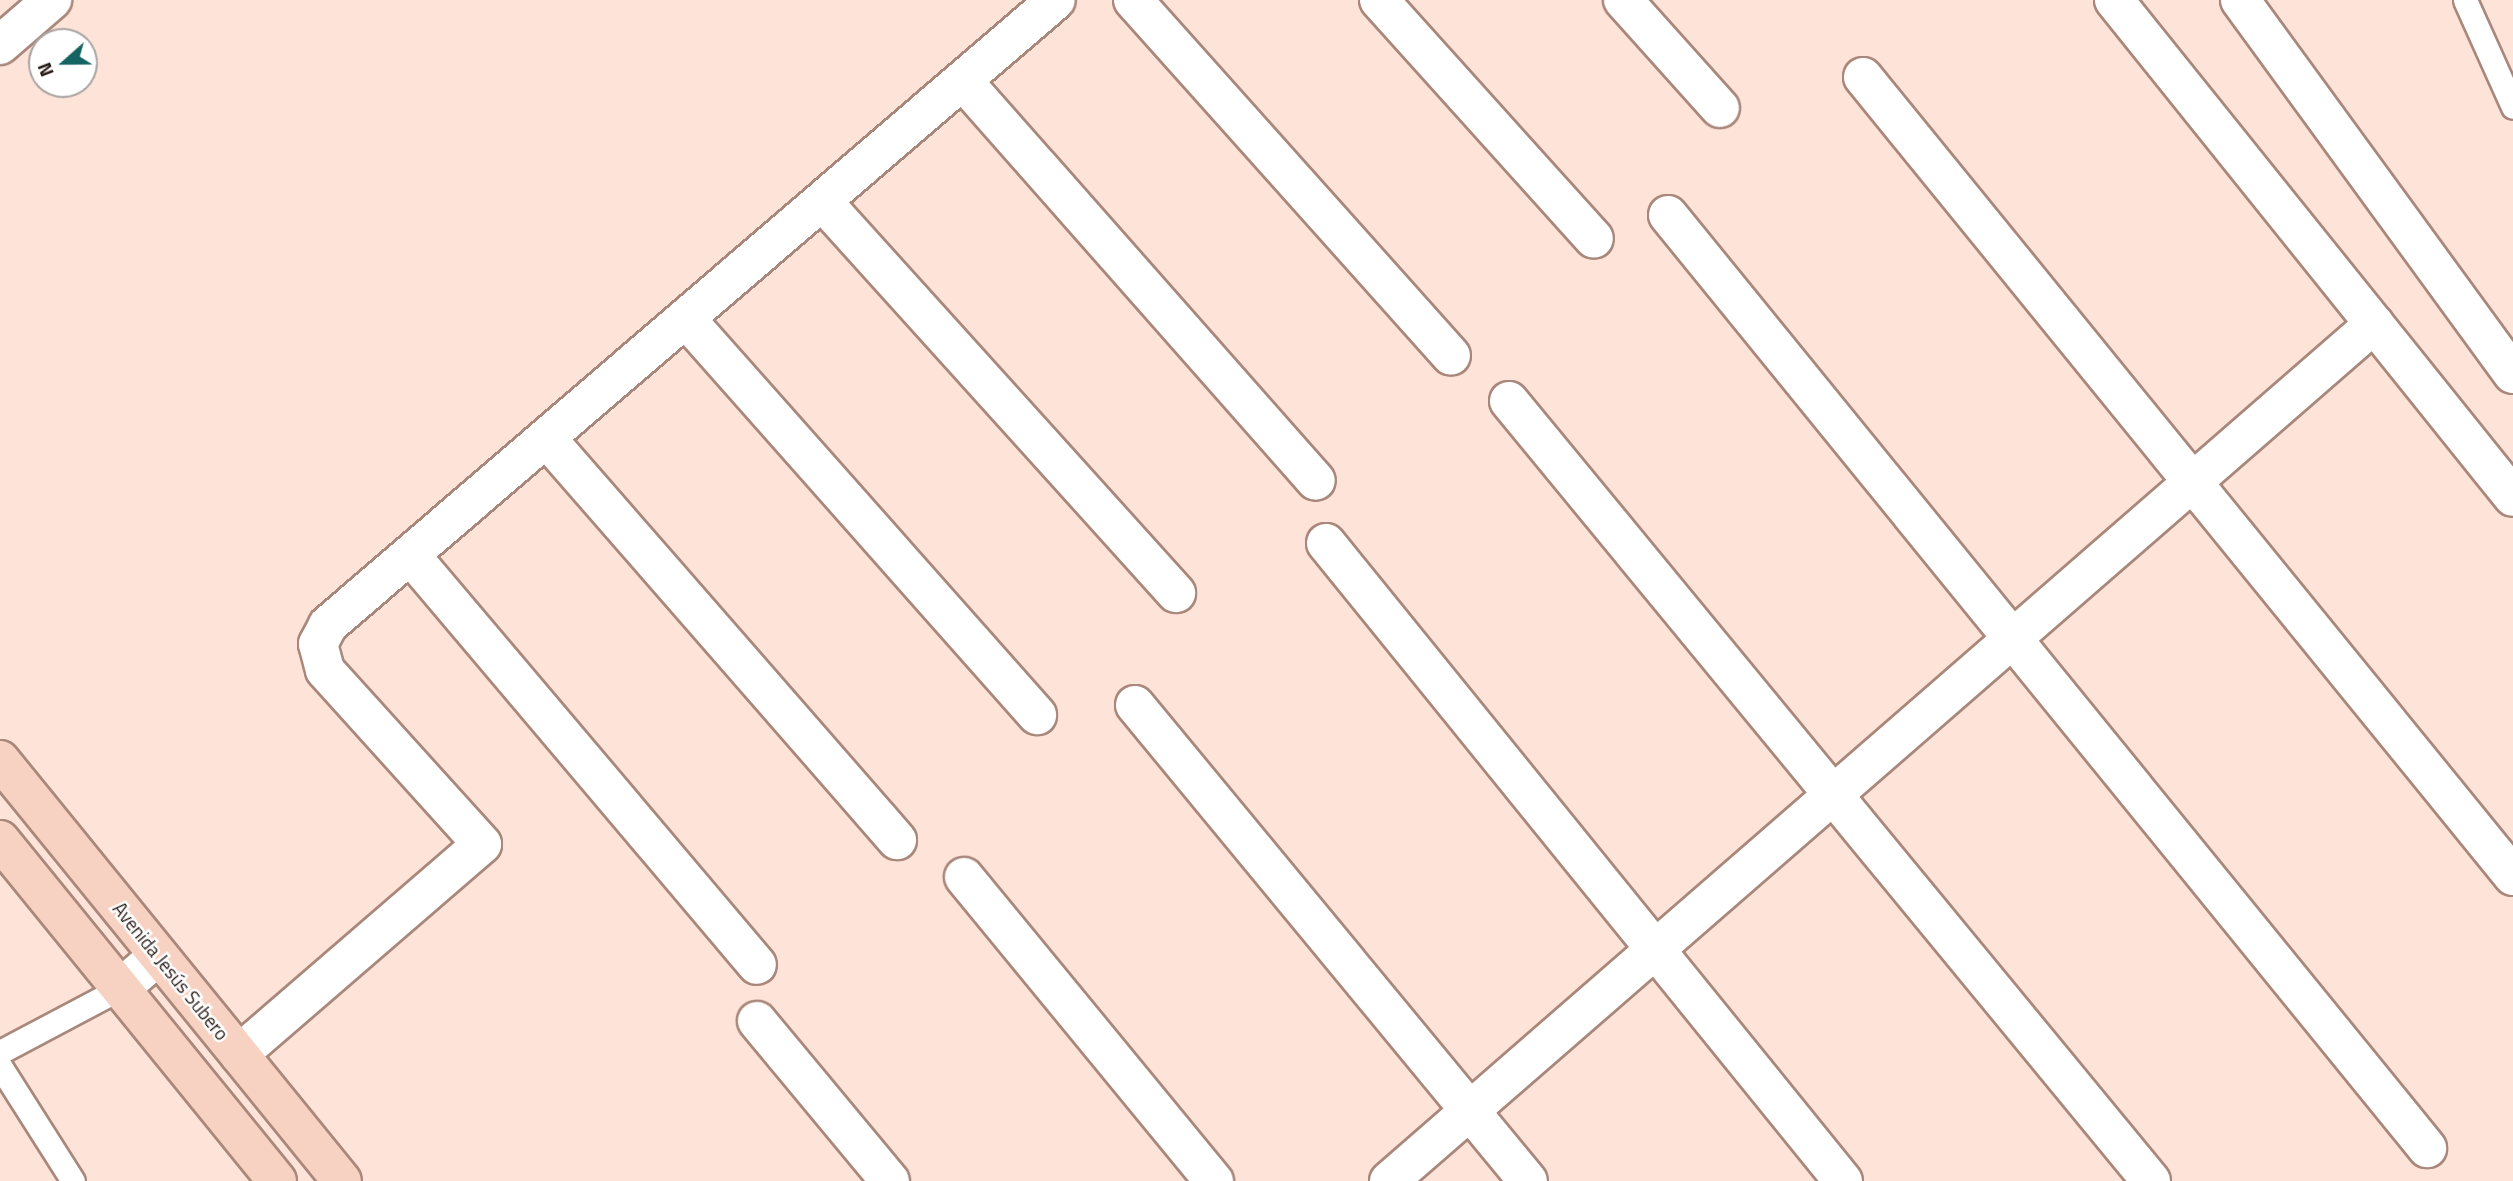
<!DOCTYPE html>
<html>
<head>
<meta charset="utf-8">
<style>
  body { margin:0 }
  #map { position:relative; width:2513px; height:1181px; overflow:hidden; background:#fdf5f2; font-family:"Titillium Web",sans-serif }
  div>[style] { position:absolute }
  .built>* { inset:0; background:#fee3d9 }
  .roads { filter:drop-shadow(2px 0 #a9887b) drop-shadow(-2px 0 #a9887b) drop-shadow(0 2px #a9887b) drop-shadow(0 -2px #a9887b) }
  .service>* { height:23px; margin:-11.5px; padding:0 11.5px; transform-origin:11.5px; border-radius:11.5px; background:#fff }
  .minor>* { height:38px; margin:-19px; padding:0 19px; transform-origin:19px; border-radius:19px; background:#fff }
  .secondary>* { height:38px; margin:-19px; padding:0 19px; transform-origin:19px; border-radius:19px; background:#f7d1c1 }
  span { translate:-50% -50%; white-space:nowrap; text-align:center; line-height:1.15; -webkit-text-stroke:5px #fff; paint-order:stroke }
  .street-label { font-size:19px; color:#281c17 }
  .north { position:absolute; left:28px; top:28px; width:70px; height:70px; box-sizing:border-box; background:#fff; border:2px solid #a9a4a2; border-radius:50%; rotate:249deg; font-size:19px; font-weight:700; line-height:28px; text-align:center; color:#281c17 }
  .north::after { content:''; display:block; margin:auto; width:24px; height:32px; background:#166462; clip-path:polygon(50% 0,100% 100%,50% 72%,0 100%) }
</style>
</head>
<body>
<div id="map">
  <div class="built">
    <i style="clip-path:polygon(evenodd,0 0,2513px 0,2513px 1181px,0 1181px,0 0,42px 42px,84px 42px,84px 84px,42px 84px,42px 42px)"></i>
  </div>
  <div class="roads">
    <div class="service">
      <i style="left:2465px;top:0;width:117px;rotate:65.8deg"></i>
      <i style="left:0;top:1052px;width:137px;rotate:-27.9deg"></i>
      <i style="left:0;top:1066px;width:136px;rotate:57.6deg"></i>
    </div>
    <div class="minor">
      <i style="left:1133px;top:0;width:477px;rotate:48.2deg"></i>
      <i style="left:1379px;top:0;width:321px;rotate:48deg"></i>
      <i style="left:1623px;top:0;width:145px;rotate:48.1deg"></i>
      <i style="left:2114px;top:0;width:637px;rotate:51.24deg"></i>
      <i style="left:2240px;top:0;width:463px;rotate:53.9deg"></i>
      <i style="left:0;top:45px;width:69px;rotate:-40.9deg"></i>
      <i style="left:1863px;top:77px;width:1030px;rotate:50.87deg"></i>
      <i style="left:963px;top:81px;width:533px;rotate:48.57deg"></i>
      <i style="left:823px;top:202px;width:527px;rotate:47.92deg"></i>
      <i style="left:1668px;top:215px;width:1203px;rotate:50.87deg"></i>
      <i style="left:687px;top:320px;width:528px;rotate:48.46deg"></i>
      <i style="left:1509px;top:401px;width:1010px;rotate:50.54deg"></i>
      <i style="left:548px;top:440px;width:531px;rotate:48.9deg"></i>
      <i style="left:1326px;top:543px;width:821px;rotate:50.98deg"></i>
      <i style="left:412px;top:557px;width:534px;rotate:49.78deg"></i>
      <i style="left:1135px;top:705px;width:617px;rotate:50.46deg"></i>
      <i style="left:964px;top:877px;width:394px;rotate:50.6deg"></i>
      <i style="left:121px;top:988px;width:49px;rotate:-40.9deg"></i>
      <i style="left:757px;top:1021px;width:208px;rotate:50.3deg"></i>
      <i style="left:239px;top:1054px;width:321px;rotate:-40.8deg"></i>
      <i style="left:482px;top:844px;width:234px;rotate:-132.1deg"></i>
      <i style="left:325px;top:670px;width:27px;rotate:-105deg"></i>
      <i style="left:318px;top:644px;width:21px;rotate:-62deg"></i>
      <i style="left:328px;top:625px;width:959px;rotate:-40.65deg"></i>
      <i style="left:1389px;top:1181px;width:1306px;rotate:-41.02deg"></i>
    </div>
    <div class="secondary">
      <i style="left:0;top:760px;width:542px;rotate:50.91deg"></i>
      <i style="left:0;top:840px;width:439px;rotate:50.9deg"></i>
    </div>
  </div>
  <div class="street-label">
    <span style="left:171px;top:971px;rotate:51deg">Avenida Jesús Subero</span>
  </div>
  <div class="north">N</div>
</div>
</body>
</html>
